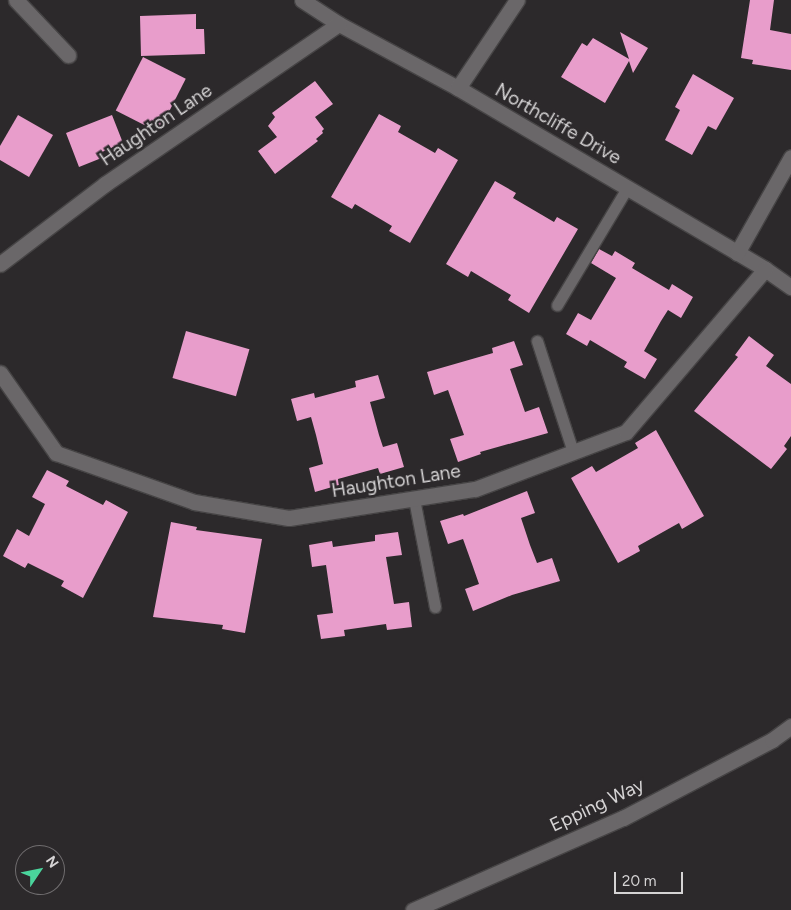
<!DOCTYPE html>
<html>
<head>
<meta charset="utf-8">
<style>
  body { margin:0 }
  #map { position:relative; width:791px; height:910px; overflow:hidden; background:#2c292b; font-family:Figtree,sans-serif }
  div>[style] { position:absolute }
  .building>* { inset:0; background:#e89dcb; transform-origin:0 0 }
  .roads { filter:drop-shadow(1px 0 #464445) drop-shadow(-1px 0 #464445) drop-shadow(0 1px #464445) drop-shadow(0 -1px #464445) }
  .lane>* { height:11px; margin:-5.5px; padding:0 5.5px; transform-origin:5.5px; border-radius:5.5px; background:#6a6769 }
  .street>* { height:15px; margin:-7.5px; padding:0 7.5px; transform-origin:7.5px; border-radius:7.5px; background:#6a6769 }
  span { translate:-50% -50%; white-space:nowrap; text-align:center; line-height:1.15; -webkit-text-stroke:5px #2c292b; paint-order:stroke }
  .street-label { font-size:19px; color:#d5d3d4 }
  .north { position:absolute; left:15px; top:845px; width:50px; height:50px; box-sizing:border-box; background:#2c292b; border:1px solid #706d6f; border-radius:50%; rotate:56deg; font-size:14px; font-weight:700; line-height:20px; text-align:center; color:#d5d3d4 }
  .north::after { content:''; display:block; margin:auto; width:18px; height:22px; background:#4ad49c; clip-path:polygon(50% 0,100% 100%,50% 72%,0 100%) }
  .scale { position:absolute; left:614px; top:872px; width:69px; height:22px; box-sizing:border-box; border:2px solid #d5d3d4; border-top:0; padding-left:6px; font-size:15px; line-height:18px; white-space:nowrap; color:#d5d3d4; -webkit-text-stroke:4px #2c292b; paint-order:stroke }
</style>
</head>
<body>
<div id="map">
  <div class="building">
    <i style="clip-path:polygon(750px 0,774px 0,770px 30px,791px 34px,791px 70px,752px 64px,753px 60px,741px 58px)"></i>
    <i style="clip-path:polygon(196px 14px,196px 29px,204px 29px,205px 54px,141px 56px,140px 16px)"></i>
    <i style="clip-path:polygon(620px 32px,648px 48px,633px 73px,629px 61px,605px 103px,561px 77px,582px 43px,587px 46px,593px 38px,629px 59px)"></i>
    <i style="left:143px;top:57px;width:48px;height:60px;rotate:27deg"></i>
    <i style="clip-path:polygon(693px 74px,734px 98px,716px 130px,708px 126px,692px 155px,665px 140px,680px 110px,675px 107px)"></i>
    <i style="clip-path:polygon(315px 81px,333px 104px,315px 117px,324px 129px,322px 131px,323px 133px,316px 139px,318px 141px,275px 174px,258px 151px,277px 137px,268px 126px,275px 117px,272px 113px)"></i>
    <i style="clip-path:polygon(379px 114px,401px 126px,398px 132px,435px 153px,438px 148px,458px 160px,410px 243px,389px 231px,392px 226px,355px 204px,352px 209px,331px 197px)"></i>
    <i style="clip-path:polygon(18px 115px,53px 135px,29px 177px,0 160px,0 146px)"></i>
    <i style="clip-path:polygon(112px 115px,123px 143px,102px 152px,104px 157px,79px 167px,66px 133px)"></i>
    <i style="clip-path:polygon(495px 181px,516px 193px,513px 198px,554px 222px,557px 217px,578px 229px,529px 313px,508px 300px,511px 295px,471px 271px,468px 277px,446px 264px)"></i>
    <i style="clip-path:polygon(599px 249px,612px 256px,615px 251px,635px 263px,632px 268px,669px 290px,672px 284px,693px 297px,681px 318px,668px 310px,661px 321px,644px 351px,657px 359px,645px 379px,624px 367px,627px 362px,590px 340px,587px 346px,566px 334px,578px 313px,591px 320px,616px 278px,591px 263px)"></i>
    <i style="left:186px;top:331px;width:66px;height:49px;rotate:16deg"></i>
    <i style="clip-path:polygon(749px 336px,774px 355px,766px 366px,791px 384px,791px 436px,784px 446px,787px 449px,771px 469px,694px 411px,738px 357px,735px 355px)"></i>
    <i style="clip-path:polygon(514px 341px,523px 365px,510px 369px,525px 412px,539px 407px,548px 433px,480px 452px,481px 454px,458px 462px,450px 439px,464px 435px,448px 390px,434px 395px,427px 372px,493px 353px,492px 348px)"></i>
    <i style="clip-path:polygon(378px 375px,385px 398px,370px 402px,379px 435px,383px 447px,397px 443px,404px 467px,380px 474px,378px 468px,338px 479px,339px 485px,315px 492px,309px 468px,323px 464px,316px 435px,311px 417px,297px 421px,291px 399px,314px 393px,315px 398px,356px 387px,355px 381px)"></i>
    <i style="clip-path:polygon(656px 430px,704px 516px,682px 529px,679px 523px,638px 546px,640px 551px,618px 563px,571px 478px,592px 466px,596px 472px,638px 448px,635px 443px)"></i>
    <i style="clip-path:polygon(47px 470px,69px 481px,66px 486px,103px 505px,106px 500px,128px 512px,83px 598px,61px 586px,64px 581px,28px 563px,25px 568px,3px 556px,17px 529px,29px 536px,45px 504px,32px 497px)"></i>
    <i style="clip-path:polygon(527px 491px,535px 513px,521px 518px,530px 545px,537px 563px,552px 558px,560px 581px,512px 595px,473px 611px,465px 589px,479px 584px,472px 564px,463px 539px,448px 544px,440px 521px,463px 514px,464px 516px)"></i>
    <i style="clip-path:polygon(171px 522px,197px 527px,196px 530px,262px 539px,245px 633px,222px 629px,223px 625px,153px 617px)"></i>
    <i style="clip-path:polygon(398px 532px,402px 555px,386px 557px,394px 604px,409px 602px,412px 627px,387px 630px,386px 624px,344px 630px,345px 636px,321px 639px,317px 615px,333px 613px,326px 565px,312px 567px,309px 545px,332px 541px,333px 547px,375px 541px,375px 535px)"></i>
  </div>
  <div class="roads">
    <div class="lane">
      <i style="left:557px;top:305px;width:136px;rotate:-59.1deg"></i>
      <i style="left:537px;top:341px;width:117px;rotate:72deg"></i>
      <i style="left:414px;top:499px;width:110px;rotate:79deg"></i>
    </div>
    <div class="street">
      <i style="left:16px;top:0;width:76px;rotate:46.6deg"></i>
      <i style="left:302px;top:0;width:44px;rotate:33deg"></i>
      <i style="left:339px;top:24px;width:135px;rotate:28.3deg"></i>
      <i style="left:458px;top:88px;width:356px;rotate:30.5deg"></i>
      <i style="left:765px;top:269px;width:32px;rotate:35deg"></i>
      <i style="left:458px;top:88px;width:106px;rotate:-56.2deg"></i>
      <i style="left:737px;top:253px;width:110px;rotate:-60.6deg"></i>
      <i style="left:0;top:264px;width:132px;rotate:-37.3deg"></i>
      <i style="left:105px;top:184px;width:283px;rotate:-34.4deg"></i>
      <i style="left:0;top:373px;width:98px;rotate:55deg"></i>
      <i style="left:56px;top:453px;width:146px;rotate:19.5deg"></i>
      <i style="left:194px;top:502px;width:96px;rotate:9.6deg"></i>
      <i style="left:289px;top:518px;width:188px;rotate:-8.9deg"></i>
      <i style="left:475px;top:489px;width:161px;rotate:-20.7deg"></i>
      <i style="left:626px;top:432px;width:214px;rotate:-49.5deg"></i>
      <i style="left:413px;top:910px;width:229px;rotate:-23.7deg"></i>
      <i style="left:623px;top:818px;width:168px;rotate:-27.6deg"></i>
      <i style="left:772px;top:740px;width:24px;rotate:-36deg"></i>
    </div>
  </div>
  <div class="street-label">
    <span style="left:558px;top:124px;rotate:30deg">Northcliffe Drive</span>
    <span style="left:156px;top:125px;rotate:-34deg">Haughton Lane</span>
    <span style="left:396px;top:481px;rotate:-9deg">Haughton Lane</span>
    <span style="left:597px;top:805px;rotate:-25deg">Epping Way</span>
  </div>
  <div class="north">N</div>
  <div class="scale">20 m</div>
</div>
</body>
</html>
